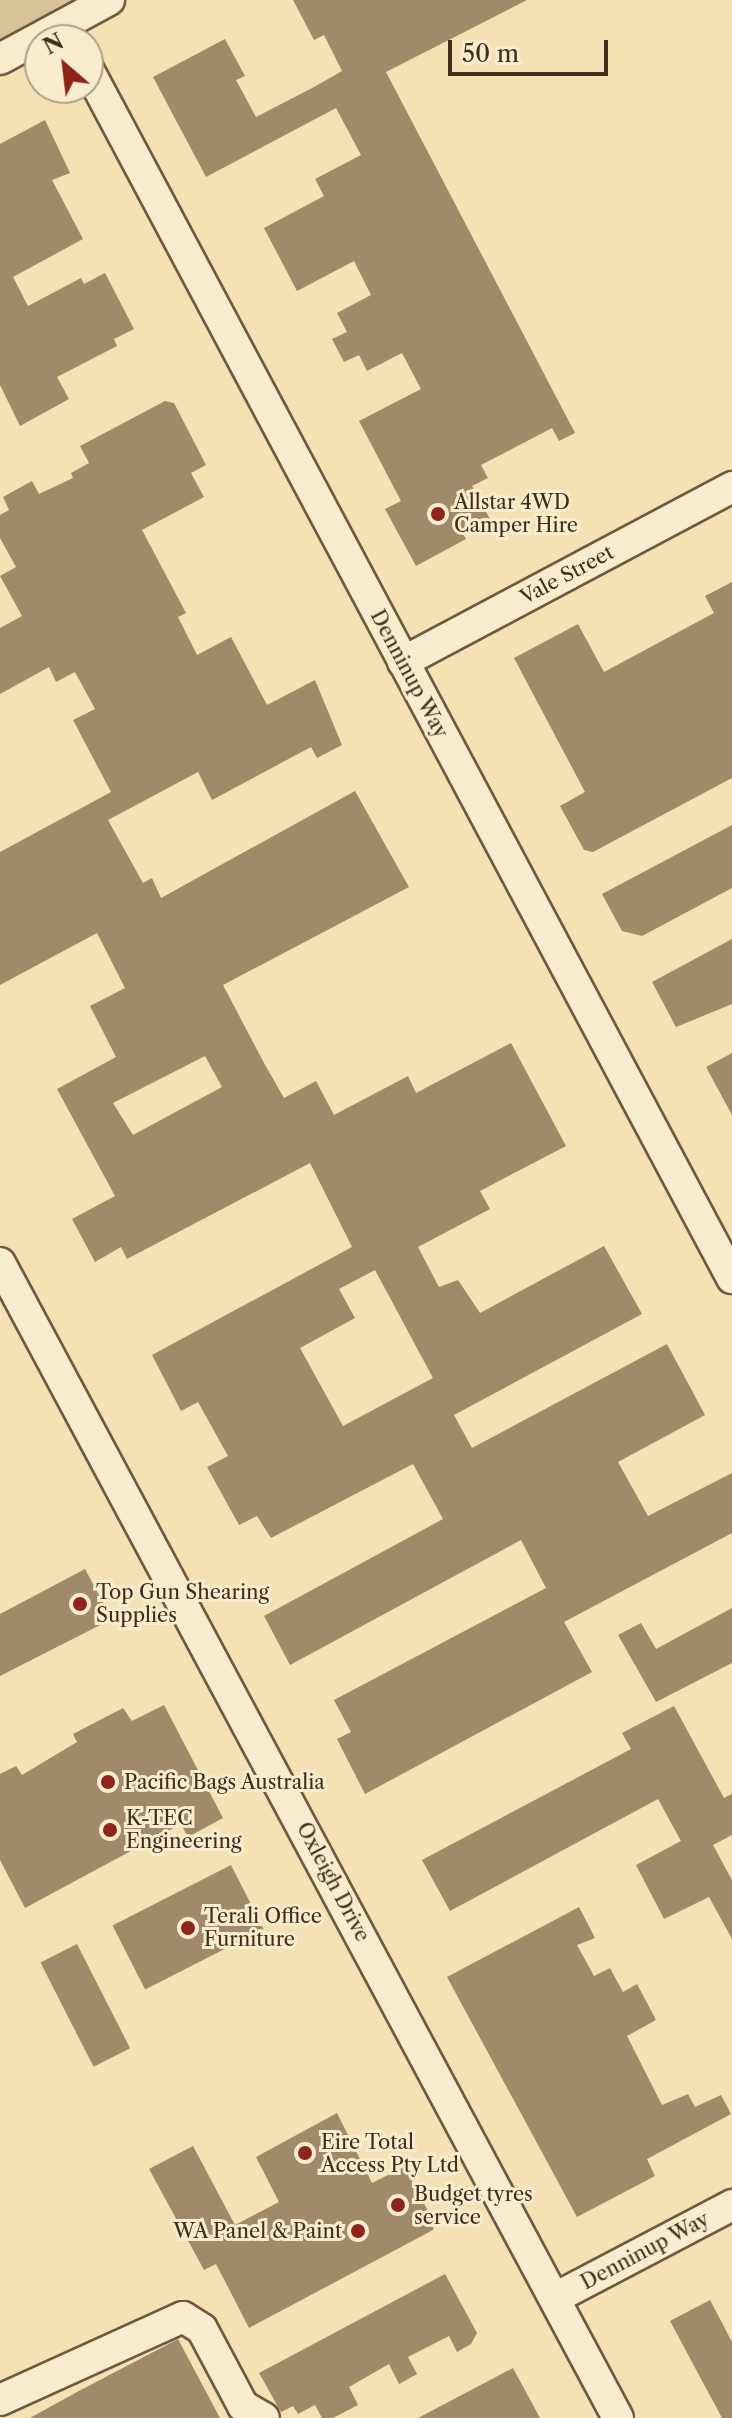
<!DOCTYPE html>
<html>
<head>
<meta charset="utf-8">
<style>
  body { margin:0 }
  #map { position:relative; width:732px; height:2418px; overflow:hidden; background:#f5e1b3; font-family:"Libre Caslon Text",serif }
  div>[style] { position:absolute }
  .green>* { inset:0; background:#d7c299 }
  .building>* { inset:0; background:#a08a6a; transform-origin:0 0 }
  .roads { filter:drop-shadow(2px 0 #705941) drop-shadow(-2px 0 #705941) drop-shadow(0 2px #705941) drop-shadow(0 -2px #705941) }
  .minor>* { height:30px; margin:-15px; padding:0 15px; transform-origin:15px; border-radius:15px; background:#f8ecce }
  .dots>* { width:22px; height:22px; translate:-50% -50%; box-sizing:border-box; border:4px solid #f8ecce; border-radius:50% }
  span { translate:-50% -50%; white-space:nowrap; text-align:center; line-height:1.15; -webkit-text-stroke:6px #f8ecce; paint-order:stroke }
  .poi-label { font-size:20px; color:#442c1b }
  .left { translate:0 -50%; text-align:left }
  .right { translate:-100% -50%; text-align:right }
  .street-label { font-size:20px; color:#442c1b }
  .north { position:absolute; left:24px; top:24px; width:80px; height:80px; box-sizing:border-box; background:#f8ecce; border:2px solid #b09f86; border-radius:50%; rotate:332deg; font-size:22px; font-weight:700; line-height:32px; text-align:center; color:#442c1b }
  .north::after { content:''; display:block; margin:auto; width:28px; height:36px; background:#8f2418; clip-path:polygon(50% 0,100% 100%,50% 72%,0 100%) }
  .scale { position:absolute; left:448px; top:40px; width:160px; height:36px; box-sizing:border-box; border:4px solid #442c1b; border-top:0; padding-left:10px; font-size:24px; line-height:28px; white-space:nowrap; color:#442c1b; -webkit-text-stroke:6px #f8ecce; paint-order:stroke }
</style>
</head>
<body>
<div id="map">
  <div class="green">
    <i style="clip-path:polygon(0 0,76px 0,0 41px)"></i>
  </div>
  <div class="building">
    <i style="clip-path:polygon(293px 0,527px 0,386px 72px,575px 433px,559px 441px,552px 428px,481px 465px,488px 478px,472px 486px,490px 519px,463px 534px,466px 539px,416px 566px,385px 509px,401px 501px,359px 421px,421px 389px,402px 353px,367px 371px,359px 355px,344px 362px,332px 339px,347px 332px,337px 313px,371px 295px,354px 261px,297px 291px,264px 228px,324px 196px,315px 179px,361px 155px,336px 108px,206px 177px,153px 77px,225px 39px,245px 76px,236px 80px,256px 117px,314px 87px,342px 71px,324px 35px,314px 40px)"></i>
    <i style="clip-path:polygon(45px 120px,70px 173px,52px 180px,83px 239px,13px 277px,28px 306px,81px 278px,84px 284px,105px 273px,134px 329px,114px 339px,117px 346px,57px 377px,69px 399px,20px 426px,0 385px,0 144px)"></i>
    <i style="clip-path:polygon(evenodd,165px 401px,174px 403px,206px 465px,191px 473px,204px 497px,142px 530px,186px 613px,178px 617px,197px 655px,231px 637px,267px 705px,315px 680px,342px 745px,317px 758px,311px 747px,212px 800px,198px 772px,108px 820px,143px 883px,152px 878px,161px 898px,355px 791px,409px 887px,223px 985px,264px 1063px,284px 1098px,316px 1081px,334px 1115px,408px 1076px,416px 1093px,511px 1043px,566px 1146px,480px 1191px,490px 1209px,418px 1247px,439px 1287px,458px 1280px,480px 1313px,604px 1246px,642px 1314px,454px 1415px,472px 1448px,667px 1344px,705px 1415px,618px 1462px,648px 1516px,732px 1473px,732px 1533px,564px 1622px,592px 1672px,365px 1794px,337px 1739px,351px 1732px,334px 1700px,546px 1588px,521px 1540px,290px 1665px,264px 1616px,443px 1519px,413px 1464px,271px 1538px,257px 1516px,239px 1525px,207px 1467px,228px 1456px,198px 1402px,181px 1411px,152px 1355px,352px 1247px,310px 1163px,127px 1259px,121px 1247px,95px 1262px,72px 1219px,115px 1196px,57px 1089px,116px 1057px,90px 1006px,125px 988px,97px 933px,0 985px,0 852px,111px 792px,73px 720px,95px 709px,75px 672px,56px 682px,49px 667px,0 694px,0 628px,22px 616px,0 576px,16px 567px,0 538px,0 515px,9px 510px,3px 497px,32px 481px,39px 494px,73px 478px,71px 473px,89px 463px,80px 446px,165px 401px,205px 1056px,222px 1087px,133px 1135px,113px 1103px,205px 1056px,165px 401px,375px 1270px,433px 1378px,343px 1426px,300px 1348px,355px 1318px,339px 1289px,375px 1270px)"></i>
    <i style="clip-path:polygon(732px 582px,732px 778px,593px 852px,584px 850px,560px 806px,585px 792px,514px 658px,578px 624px,604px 672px,714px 613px,705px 596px)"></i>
    <i style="clip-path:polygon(732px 825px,732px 888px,642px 936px,622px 931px,602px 894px)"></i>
    <i style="clip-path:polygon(732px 939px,732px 1004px,676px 1027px,652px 982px)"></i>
    <i style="clip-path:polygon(732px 1053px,732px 1115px,706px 1067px)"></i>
    <i style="clip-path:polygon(85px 1569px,112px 1619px,0 1676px,0 1614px)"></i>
    <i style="clip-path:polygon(732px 1608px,732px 1663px,656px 1702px,618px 1635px,641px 1623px,656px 1649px)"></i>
    <i style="clip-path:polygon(164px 1705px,223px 1818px,188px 1837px,181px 1824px,25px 1908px,0 1860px,0 1774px,16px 1766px,22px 1775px,77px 1742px,73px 1734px,123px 1708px,132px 1721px)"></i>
    <i style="clip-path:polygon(674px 1706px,724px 1798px,732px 1794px,732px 1835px,713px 1845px,732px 1880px,732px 1939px,709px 1897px,664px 1919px,636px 1865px,681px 1841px,658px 1799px,450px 1911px,422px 1860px,631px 1749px,622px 1733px)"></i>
    <i style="left:231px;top:1865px;width:72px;height:133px;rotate:63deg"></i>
    <i style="clip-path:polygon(579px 1907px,595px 1938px,577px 1945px,594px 1976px,610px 1968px,623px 1992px,637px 1984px,656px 2020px,627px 2036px,662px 2105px,688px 2094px,695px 2107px,721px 2095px,731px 2114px,647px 2159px,655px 2176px,577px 2217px,447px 1977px)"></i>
    <i style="left:77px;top:1944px;width:117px;height:41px;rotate:63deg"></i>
    <i style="clip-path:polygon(337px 2113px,372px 2183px,404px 2167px,434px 2222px,433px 2230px,249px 2328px,216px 2264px,204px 2270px,149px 2169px,193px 2146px,235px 2225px,279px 2202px,256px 2157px)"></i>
    <i style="clip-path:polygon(445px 2274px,477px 2333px,471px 2344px,457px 2352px,449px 2336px,408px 2357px,417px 2374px,399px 2384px,389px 2364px,349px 2387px,358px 2405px,333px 2418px,322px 2418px,315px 2405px,298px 2414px,293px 2406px,281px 2412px,259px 2373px)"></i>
    <i style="clip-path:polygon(710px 2300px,732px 2342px,732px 2418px,722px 2418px,670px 2321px)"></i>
    <i style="clip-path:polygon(178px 2339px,220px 2418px,30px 2418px,77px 2392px)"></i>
    <i style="clip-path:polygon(513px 2368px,540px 2418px,418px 2418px)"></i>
  </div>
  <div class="roads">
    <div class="minor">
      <i style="left:0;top:59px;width:124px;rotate:-28.4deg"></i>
      <i style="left:88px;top:69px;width:1370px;rotate:61.96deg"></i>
      <i style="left:403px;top:662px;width:373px;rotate:-28deg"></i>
      <i style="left:0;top:1263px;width:1310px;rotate:61.85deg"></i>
      <i style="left:557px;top:2297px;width:198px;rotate:-27.7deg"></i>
      <i style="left:0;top:2400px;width:201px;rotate:-24.4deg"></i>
      <i style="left:183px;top:2317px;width:22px;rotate:32deg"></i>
      <i style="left:202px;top:2329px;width:87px;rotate:62deg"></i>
      <i style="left:243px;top:2406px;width:24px;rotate:30deg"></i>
    </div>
  </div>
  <div class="dots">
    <i style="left:438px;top:514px;background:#8f2418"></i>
    <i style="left:80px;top:1604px;background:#8f2418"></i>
    <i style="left:108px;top:1782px;background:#8f2418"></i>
    <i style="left:110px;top:1830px;background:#8f2418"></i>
    <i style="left:188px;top:1928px;background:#8f2418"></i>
    <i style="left:305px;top:2153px;background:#8f2418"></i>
    <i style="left:398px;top:2205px;background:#8f2418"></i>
    <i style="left:358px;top:2231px;background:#8f2418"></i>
  </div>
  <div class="poi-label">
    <span class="left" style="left:454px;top:514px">Allstar 4WD<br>Camper Hire</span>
    <span class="left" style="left:96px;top:1604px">Top Gun Shearing<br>Supplies</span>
    <span class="left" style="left:124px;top:1782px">Pacific Bags Australia</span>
    <span class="left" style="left:126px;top:1830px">K-TEC<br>Engineering</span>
    <span class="left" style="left:204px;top:1928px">Terali Office<br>Furniture</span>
    <span class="left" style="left:321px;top:2154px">Eire Total<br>Access Pty Ltd</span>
    <span class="left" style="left:414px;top:2206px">Budget tyres<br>service</span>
    <span class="right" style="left:342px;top:2231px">WA Panel &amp; Paint</span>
  </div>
  <div class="street-label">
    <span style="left:567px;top:575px;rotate:-28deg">Vale Street</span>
    <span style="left:409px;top:674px;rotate:62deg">Denninup Way</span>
    <span style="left:333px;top:1882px;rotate:62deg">Oxleigh Drive</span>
    <span style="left:645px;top:2251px;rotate:-28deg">Denninup Way</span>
  </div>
  <div class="north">N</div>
  <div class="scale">50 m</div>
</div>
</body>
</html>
